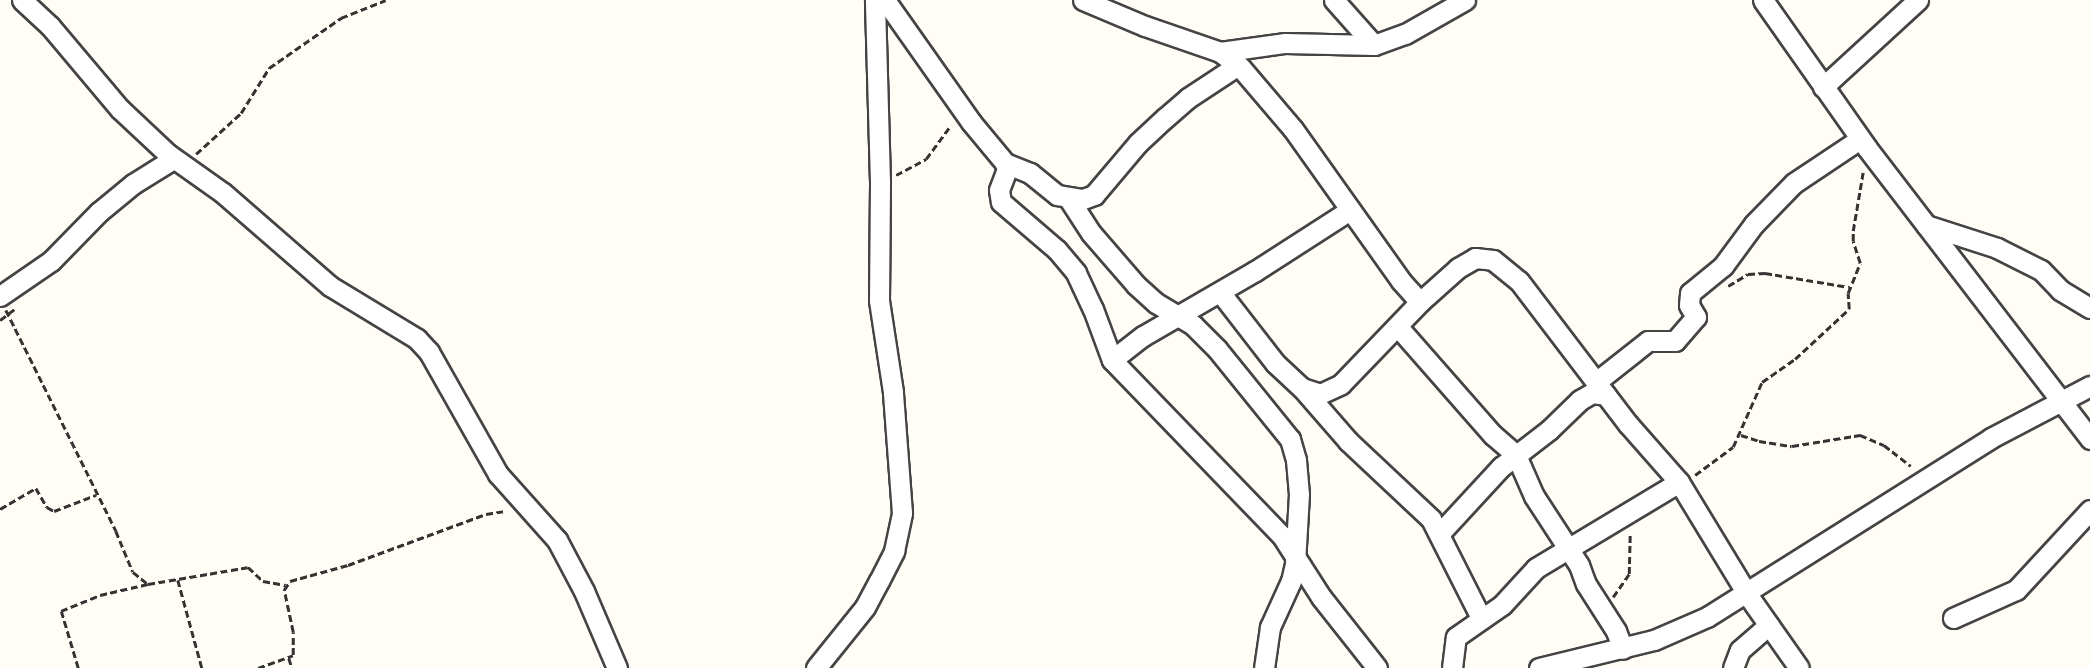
<!DOCTYPE html>
<html>
<head>
<meta charset="utf-8">
<style>
  body { margin:0 }
  #map { position:relative; width:2090px; height:668px; overflow:hidden; background:#fffdf5; font-family:"Libre Baskerville",serif }
  div>[style] { position:absolute }
  .path>* { height:2.5px; margin-top:-1.25px; transform-origin:0; background:repeating-linear-gradient(90deg,#333 0 7px,transparent 0 10.5px) }
  .roads { filter:drop-shadow(2px 0 #444) drop-shadow(-2px 0 #444) drop-shadow(0 2px #444) drop-shadow(0 -2px #444) }
  .minor>* { height:19px; margin:-9.5px; padding:0 9.5px; transform-origin:9.5px; border-radius:9.5px; background:#fff }
  span { translate:-50% -50%; white-space:nowrap; text-align:center; line-height:1.15; -webkit-text-stroke:7px #fff; paint-order:stroke }
</style>
</head>
<body>
<div id="map">
  <div class="path">
    <i style="left:196px;top:154px;width:61px;rotate:-42.3deg"></i>
    <i style="left:241px;top:113px;width:53px;rotate:-58.1deg"></i>
    <i style="left:269px;top:68px;width:88px;rotate:-34.8deg"></i>
    <i style="left:341px;top:18px;width:48px;rotate:-21.8deg"></i>
    <i style="left:896px;top:175px;width:34px;rotate:-28deg"></i>
    <i style="left:926px;top:159px;width:42px;rotate:-53.7deg"></i>
    <i style="left:1728px;top:286px;width:23px;rotate:-31deg"></i>
    <i style="left:1748px;top:274px;width:17px;rotate:-3deg"></i>
    <i style="left:1765px;top:273px;width:85px;rotate:9.5deg"></i>
    <i style="left:6px;top:310px;width:247px;rotate:63.5deg"></i>
    <i style="left:116px;top:531px;width:44px;rotate:67.5deg"></i>
    <i style="left:133px;top:572px;width:19px;rotate:39deg"></i>
    <i style="left:148px;top:584px;width:101px;rotate:-9.6deg"></i>
    <i style="left:248px;top:567px;width:21px;rotate:43deg"></i>
    <i style="left:263px;top:581px;width:23px;rotate:10deg"></i>
    <i style="left:0;top:320px;width:20px;rotate:-37deg"></i>
    <i style="left:1741px;top:435px;width:19px;rotate:18deg"></i>
    <i style="left:1759px;top:441px;width:33px;rotate:9deg"></i>
    <i style="left:1792px;top:446px;width:69px;rotate:-9.2deg"></i>
    <i style="left:1860px;top:435px;width:26px;rotate:23deg"></i>
    <i style="left:1884px;top:445px;width:34px;rotate:38deg"></i>
    <i style="left:1695px;top:475px;width:47px;rotate:-36.4deg"></i>
    <i style="left:1733px;top:447px;width:71px;rotate:-66deg"></i>
    <i style="left:1762px;top:382px;width:40px;rotate:-34.9deg"></i>
    <i style="left:1795px;top:359px;width:74px;rotate:-42.8deg"></i>
    <i style="left:1849px;top:309px;width:16px;rotate:-94deg"></i>
    <i style="left:1848px;top:293px;width:32px;rotate:-68deg"></i>
    <i style="left:1860px;top:263px;width:23px;rotate:-108deg"></i>
    <i style="left:1853px;top:241px;width:10px;rotate:-90deg"></i>
    <i style="left:1853px;top:231px;width:60px;rotate:-80.4deg"></i>
    <i style="left:0;top:509px;width:42px;rotate:-30.3deg"></i>
    <i style="left:36px;top:488px;width:22px;rotate:60deg"></i>
    <i style="left:47px;top:507px;width:8px;rotate:30deg"></i>
    <i style="left:54px;top:511px;width:45px;rotate:-20.9deg"></i>
    <i style="left:178px;top:580px;width:91px;rotate:74.7deg"></i>
    <i style="left:1613px;top:597px;width:28px;rotate:-55deg"></i>
    <i style="left:1629px;top:574px;width:41px;rotate:-88.6deg"></i>
    <i style="left:289px;top:658px;width:10px;rotate:73deg"></i>
    <i style="left:78px;top:668px;width:59px;rotate:-106.6deg"></i>
    <i style="left:61px;top:611px;width:42px;rotate:-22.3deg"></i>
    <i style="left:100px;top:595px;width:49px;rotate:-12.9deg"></i>
    <i style="left:258px;top:668px;width:37px;rotate:-20deg"></i>
    <i style="left:293px;top:655px;width:23px;rotate:-90deg"></i>
    <i style="left:293px;top:632px;width:43px;rotate:-102.1deg"></i>
    <i style="left:284px;top:590px;width:11px;rotate:-56deg"></i>
    <i style="left:290px;top:581px;width:60px;rotate:-15.4deg"></i>
    <i style="left:348px;top:565px;width:147px;rotate:-20.3deg"></i>
    <i style="left:486px;top:514px;width:20px;rotate:-9deg"></i>
  </div>
  <div class="roads">
    <div class="minor">
      <i style="left:22px;top:0;width:38px;rotate:43deg"></i>
      <i style="left:50px;top:26px;width:109px;rotate:49.9deg"></i>
      <i style="left:120px;top:109px;width:66px;rotate:43.2deg"></i>
      <i style="left:168px;top:154px;width:67px;rotate:35.3deg"></i>
      <i style="left:223px;top:193px;width:142px;rotate:41deg"></i>
      <i style="left:330px;top:286px;width:102px;rotate:31.3deg"></i>
      <i style="left:417px;top:339px;width:18px;rotate:47deg"></i>
      <i style="left:429px;top:352px;width:140px;rotate:60.5deg"></i>
      <i style="left:498px;top:474px;width:89px;rotate:48.2deg"></i>
      <i style="left:557px;top:540px;width:58px;rotate:62.1deg"></i>
      <i style="left:584px;top:591px;width:84px;rotate:66.8deg"></i>
      <i style="left:885px;top:0;width:149px;rotate:54.8deg"></i>
      <i style="left:971px;top:122px;width:53px;rotate:50.3deg"></i>
      <i style="left:1005px;top:163px;width:6px;rotate:72deg"></i>
      <i style="left:1007px;top:169px;width:22px;rotate:111deg"></i>
      <i style="left:999px;top:190px;width:12px;rotate:81deg"></i>
      <i style="left:1001px;top:202px;width:74px;rotate:40.6deg"></i>
      <i style="left:1057px;top:250px;width:30px;rotate:50deg"></i>
      <i style="left:1076px;top:273px;width:40px;rotate:65deg"></i>
      <i style="left:1093px;top:309px;width:54px;rotate:69.6deg"></i>
      <i style="left:1112px;top:360px;width:245px;rotate:46deg"></i>
      <i style="left:1282px;top:536px;width:72px;rotate:57.4deg"></i>
      <i style="left:1321px;top:597px;width:90px;rotate:51.7deg"></i>
      <i style="left:1083px;top:0;width:67px;rotate:22.8deg"></i>
      <i style="left:1145px;top:26px;width:79px;rotate:19.1deg"></i>
      <i style="left:1220px;top:52px;width:26px;rotate:37deg"></i>
      <i style="left:1241px;top:68px;width:80px;rotate:49.6deg"></i>
      <i style="left:1293px;top:129px;width:186px;rotate:54.6deg"></i>
      <i style="left:1401px;top:281px;width:28px;rotate:48deg"></i>
      <i style="left:1334px;top:0;width:60px;rotate:48.4deg"></i>
      <i style="left:1763px;top:0;width:181px;rotate:54.9deg"></i>
      <i style="left:1867px;top:148px;width:367px;rotate:52.5deg"></i>
      <i style="left:1220px;top:52px;width:66px;rotate:-7.9deg"></i>
      <i style="left:1285px;top:43px;width:89px;rotate:1.3deg"></i>
      <i style="left:1374px;top:45px;width:33px;rotate:-20deg"></i>
      <i style="left:1405px;top:34px;width:69px;rotate:-29.5deg"></i>
      <i style="left:1823px;top:87px;width:129px;rotate:-42.5deg"></i>
      <i style="left:1005px;top:163px;width:27px;rotate:22deg"></i>
      <i style="left:1030px;top:173px;width:35px;rotate:39deg"></i>
      <i style="left:1057px;top:195px;width:26px;rotate:9deg"></i>
      <i style="left:1083px;top:199px;width:12px;rotate:-20deg"></i>
      <i style="left:1094px;top:195px;width:68px;rotate:-49.8deg"></i>
      <i style="left:1138px;top:143px;width:37px;rotate:-43deg"></i>
      <i style="left:1165px;top:118px;width:30px;rotate:-41deg"></i>
      <i style="left:1188px;top:98px;width:60px;rotate:-33.4deg"></i>
      <i style="left:1069px;top:199px;width:40px;rotate:57.1deg"></i>
      <i style="left:1091px;top:233px;width:69px;rotate:49.1deg"></i>
      <i style="left:1136px;top:285px;width:27px;rotate:42deg"></i>
      <i style="left:1156px;top:303px;width:43px;rotate:30.7deg"></i>
      <i style="left:1193px;top:325px;width:34px;rotate:45deg"></i>
      <i style="left:1217px;top:349px;width:116px;rotate:51deg"></i>
      <i style="left:1290px;top:439px;width:22px;rotate:74deg"></i>
      <i style="left:1296px;top:460px;width:34px;rotate:85deg"></i>
      <i style="left:1299px;top:494px;width:70px;rotate:93.3deg"></i>
      <i style="left:1295px;top:564px;width:17px;rotate:103deg"></i>
      <i style="left:1291px;top:581px;width:51px;rotate:114.5deg"></i>
      <i style="left:1270px;top:627px;width:41px;rotate:98.3deg"></i>
      <i style="left:1926px;top:225px;width:75px;rotate:17.9deg"></i>
      <i style="left:1997px;top:248px;width:49px;rotate:26.6deg"></i>
      <i style="left:2041px;top:270px;width:28px;rotate:46deg"></i>
      <i style="left:2060px;top:290px;width:35px;rotate:31deg"></i>
      <i style="left:1220px;top:292px;width:90px;rotate:52.2deg"></i>
      <i style="left:1275px;top:363px;width:37px;rotate:43deg"></i>
      <i style="left:1302px;top:388px;width:19px;rotate:18deg"></i>
      <i style="left:1320px;top:394px;width:23px;rotate:-25deg"></i>
      <i style="left:1341px;top:384px;width:114px;rotate:-46.1deg"></i>
      <i style="left:1420px;top:302px;width:51px;rotate:-41.8deg"></i>
      <i style="left:1458px;top:268px;width:20px;rotate:-30deg"></i>
      <i style="left:1475px;top:258px;width:18px;rotate:6deg"></i>
      <i style="left:1493px;top:260px;width:33px;rotate:39deg"></i>
      <i style="left:1519px;top:281px;width:180px;rotate:52.7deg"></i>
      <i style="left:1628px;top:424px;width:77px;rotate:48.7deg"></i>
      <i style="left:1679px;top:482px;width:131px;rotate:58.7deg"></i>
      <i style="left:1747px;top:594px;width:90px;rotate:54.9deg"></i>
      <i style="left:0;top:296px;width:62px;rotate:-34.5deg"></i>
      <i style="left:51px;top:261px;width:69px;rotate:-45.6deg"></i>
      <i style="left:99px;top:212px;width:44px;rotate:-39.5deg"></i>
      <i style="left:133px;top:184px;width:47px;rotate:-32deg"></i>
      <i style="left:1398px;top:327px;width:144px;rotate:48.7deg"></i>
      <i style="left:1493px;top:435px;width:30px;rotate:41deg"></i>
      <i style="left:1516px;top:455px;width:45px;rotate:66.3deg"></i>
      <i style="left:1534px;top:496px;width:82px;rotate:56.9deg"></i>
      <i style="left:1579px;top:565px;width:20px;rotate:70deg"></i>
      <i style="left:1586px;top:584px;width:56px;rotate:57.4deg"></i>
      <i style="left:1616px;top:631px;width:19px;rotate:69deg"></i>
      <i style="left:1112px;top:360px;width:39px;rotate:-38deg"></i>
      <i style="left:1143px;top:336px;width:129px;rotate:-30.1deg"></i>
      <i style="left:1255px;top:271px;width:113px;rotate:-32.7deg"></i>
      <i style="left:1596px;top:382px;width:66px;rotate:-38.3deg"></i>
      <i style="left:1648px;top:341px;width:27px"></i>
      <i style="left:1675px;top:341px;width:32px;rotate:-49deg"></i>
      <i style="left:1696px;top:317px;width:14px;rotate:-120deg"></i>
      <i style="left:1689px;top:305px;width:12px;rotate:-85deg"></i>
      <i style="left:1690px;top:293px;width:43px;rotate:-39.3deg"></i>
      <i style="left:1723px;top:266px;width:52px;rotate:-53.6deg"></i>
      <i style="left:1754px;top:224px;width:57px;rotate:-45.7deg"></i>
      <i style="left:1794px;top:183px;width:79px;rotate:-33.7deg"></i>
      <i style="left:1302px;top:388px;width:70px;rotate:49deg"></i>
      <i style="left:1348px;top:441px;width:114px;rotate:43.2deg"></i>
      <i style="left:1431px;top:519px;width:111px;rotate:63.2deg"></i>
      <i style="left:1440px;top:533px;width:90px;rotate:-47.3deg"></i>
      <i style="left:1501px;top:467px;width:61px;rotate:-37.6deg"></i>
      <i style="left:1549px;top:430px;width:43px;rotate:-44.1deg"></i>
      <i style="left:1580px;top:400px;width:14px;rotate:-30deg"></i>
      <i style="left:1592px;top:393px;width:14px;rotate:8deg"></i>
      <i style="left:1953px;top:618px;width:69px;rotate:-24deg"></i>
      <i style="left:2016px;top:590px;width:109px;rotate:-47.2deg"></i>
      <i style="left:816px;top:668px;width:78px;rotate:-51.2deg"></i>
      <i style="left:865px;top:607px;width:30px;rotate:-62deg"></i>
      <i style="left:879px;top:581px;width:34px;rotate:-63deg"></i>
      <i style="left:894px;top:551px;width:39px;rotate:-78deg"></i>
      <i style="left:902px;top:513px;width:121px;rotate:-94.3deg"></i>
      <i style="left:893px;top:392px;width:93px;rotate:-98.7deg"></i>
      <i style="left:879px;top:300px;width:118px;rotate:-89.5deg"></i>
      <i style="left:880px;top:182px;width:182px;rotate:-91.6deg"></i>
      <i style="left:1452px;top:668px;width:31px;rotate:-83deg"></i>
      <i style="left:1456px;top:637px;width:56px;rotate:-34.8deg"></i>
      <i style="left:1502px;top:605px;width:50px;rotate:-47.4deg"></i>
      <i style="left:1536px;top:568px;width:167px;rotate:-31deg"></i>
      <i style="left:1539px;top:668px;width:118px;rotate:-13.7deg"></i>
      <i style="left:1654px;top:640px;width:58px;rotate:-23.5deg"></i>
      <i style="left:1707px;top:617px;width:336px;rotate:-32.2deg"></i>
      <i style="left:1991px;top:438px;width:112px;rotate:-27.7deg"></i>
      <i style="left:1733px;top:668px;width:19px;rotate:-69deg"></i>
      <i style="left:1740px;top:650px;width:38px;rotate:-41deg"></i>
    </div>
  </div>
</div>
</body>
</html>
